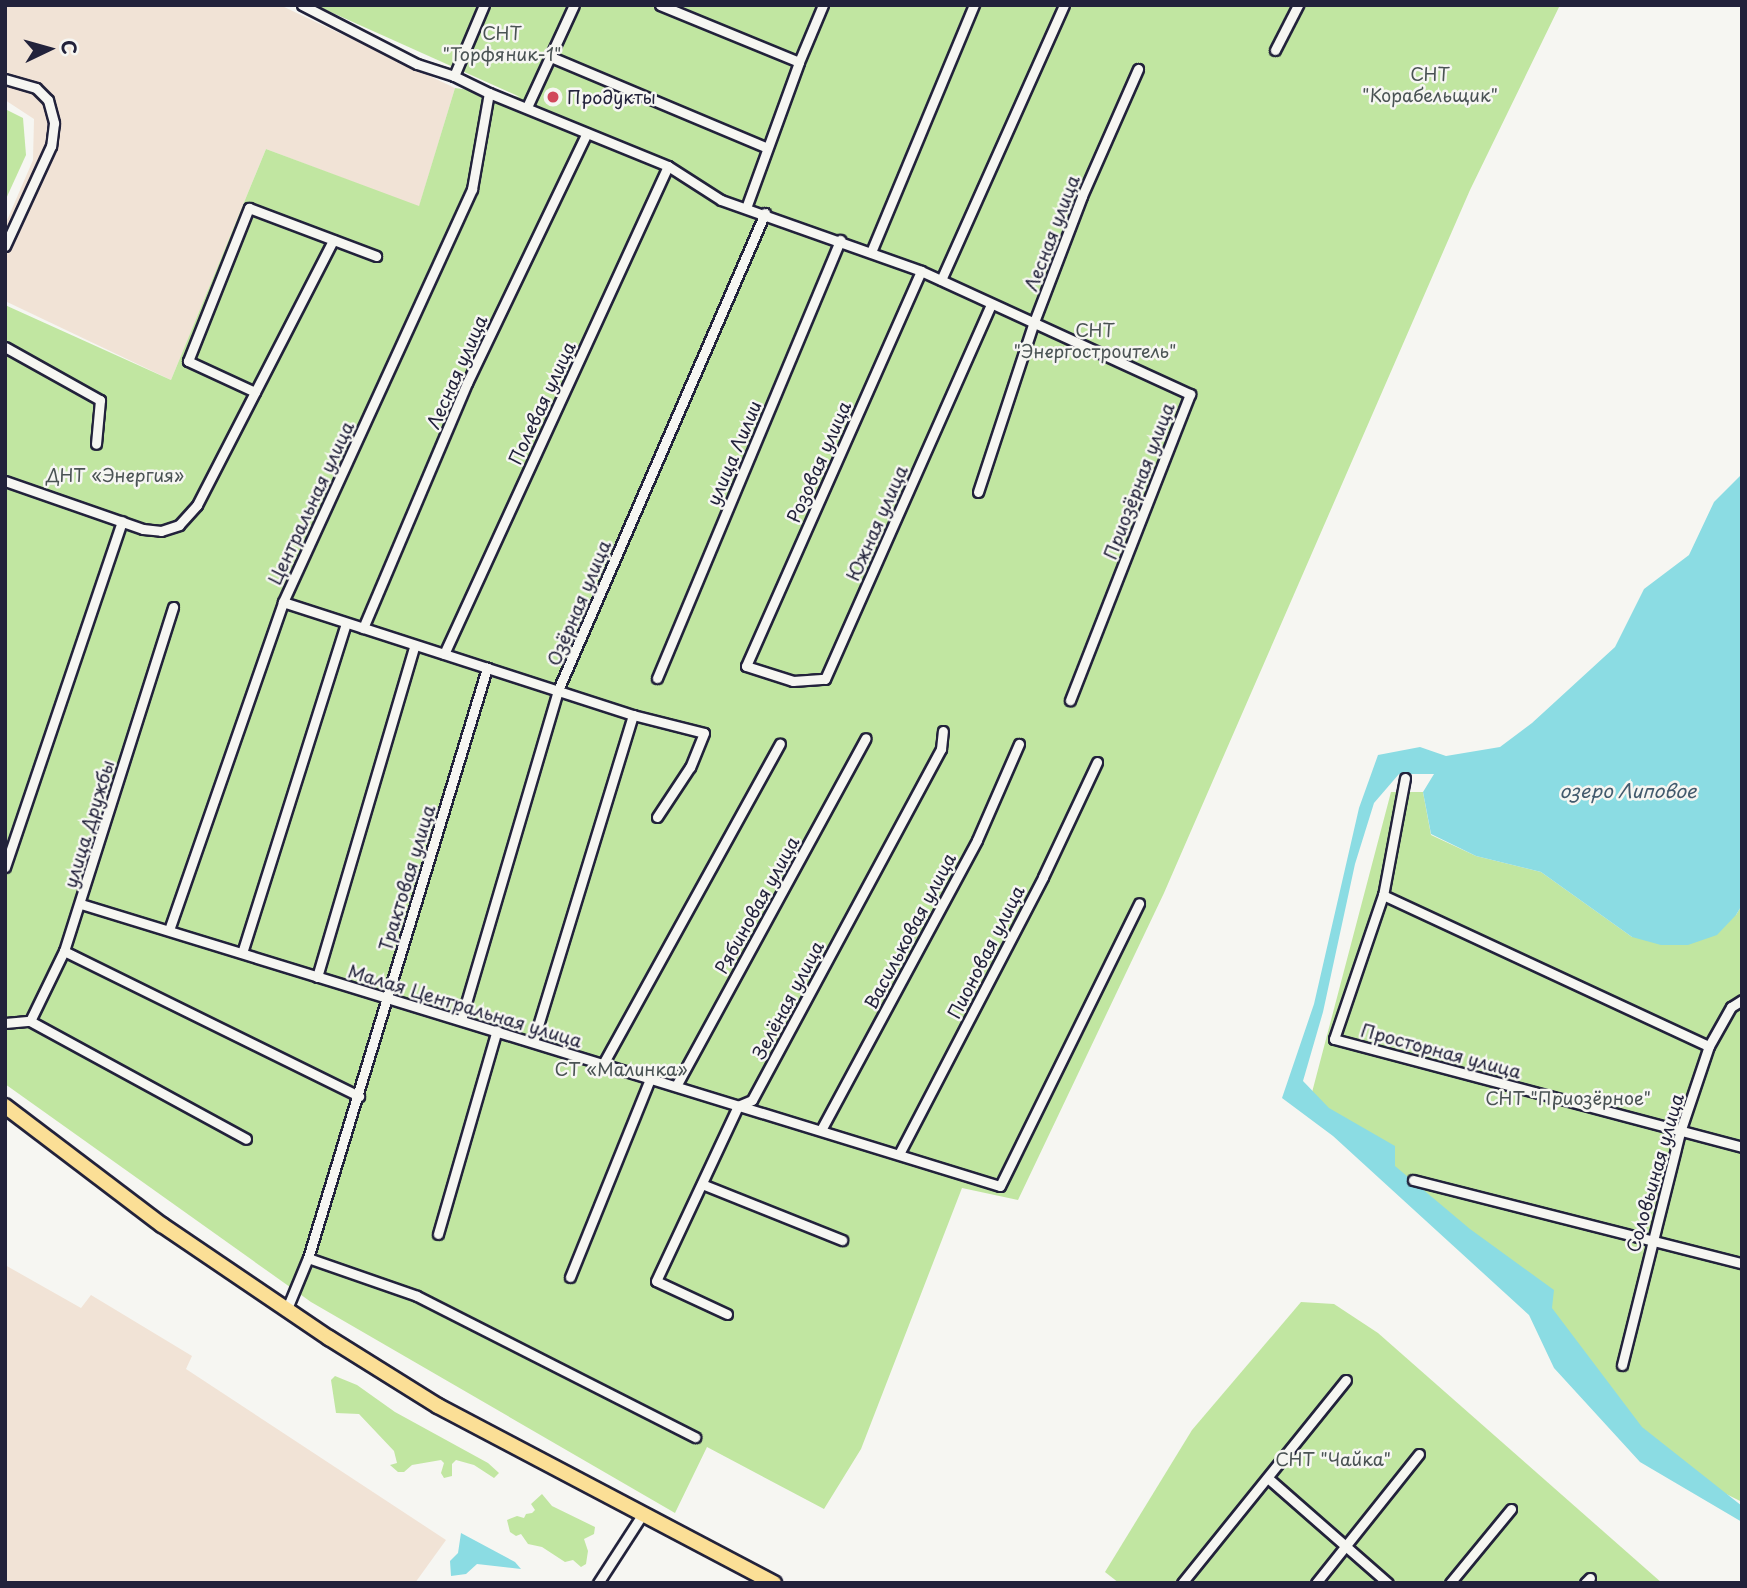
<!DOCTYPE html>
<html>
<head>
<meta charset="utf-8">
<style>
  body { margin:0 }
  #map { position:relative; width:1747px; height:1588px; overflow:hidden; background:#f6f6f2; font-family:"Playpen Sans",sans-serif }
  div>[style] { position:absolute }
  .built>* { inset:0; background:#f1e3d6 }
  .green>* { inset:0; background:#c1e6a1 }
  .water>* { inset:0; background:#8bdce3 }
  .roads { filter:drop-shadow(2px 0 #22223b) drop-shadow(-2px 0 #22223b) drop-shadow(0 2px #22223b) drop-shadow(0 -2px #22223b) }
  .minor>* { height:9px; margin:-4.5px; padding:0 4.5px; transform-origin:4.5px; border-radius:4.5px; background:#f6f6f2 }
  .primary>* { height:14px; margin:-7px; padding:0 7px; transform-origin:7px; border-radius:7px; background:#fbdf96 }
  .dots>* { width:19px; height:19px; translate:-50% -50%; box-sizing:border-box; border:4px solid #f6f6f2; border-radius:50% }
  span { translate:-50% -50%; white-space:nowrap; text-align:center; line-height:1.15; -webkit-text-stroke:5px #f6f6f2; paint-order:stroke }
  .park-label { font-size:18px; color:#4a5354 }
  .poi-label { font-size:18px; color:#22223b }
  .left { translate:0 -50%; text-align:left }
  .street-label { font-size:18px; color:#22223b }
  .water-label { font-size:19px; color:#425a6d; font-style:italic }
  .frame { position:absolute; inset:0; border:7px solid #22223b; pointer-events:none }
  .north { position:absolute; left:14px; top:14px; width:70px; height:70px; -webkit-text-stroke:5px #f6f6f2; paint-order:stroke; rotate:85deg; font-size:19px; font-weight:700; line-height:28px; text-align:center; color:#22223b }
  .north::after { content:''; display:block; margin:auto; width:24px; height:32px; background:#22223b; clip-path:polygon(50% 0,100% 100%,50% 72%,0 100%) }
</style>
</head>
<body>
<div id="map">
  <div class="built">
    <i style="clip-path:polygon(5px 5px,280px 5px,455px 88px,419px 207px,266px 149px,171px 380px,5px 301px,5px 225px,33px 160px,34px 119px,5px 100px)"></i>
    <i style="clip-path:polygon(5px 1265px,81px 1308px,91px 1295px,192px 1356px,186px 1369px,446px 1540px,415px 1583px,5px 1583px)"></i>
  </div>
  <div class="green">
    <i style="clip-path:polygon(315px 5px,1560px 5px,1470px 190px,1164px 893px,1018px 1200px,962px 1188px,861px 1449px,824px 1509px,707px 1447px,675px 1513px,311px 1302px,5px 1084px,5px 305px,171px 380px,266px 149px,419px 206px,455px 88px,520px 97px)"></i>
    <i style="clip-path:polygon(5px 109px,23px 118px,26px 155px,5px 201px)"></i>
    <i style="clip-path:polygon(1391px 792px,1423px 792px,1431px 835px,1476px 856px,1541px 872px,1632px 937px,1736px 915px,1742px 905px,1742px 1502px,1653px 1457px,1521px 1291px,1310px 1100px)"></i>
    <i style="clip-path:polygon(1301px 1302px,1334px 1304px,1378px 1333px,1662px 1583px,1119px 1583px,1105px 1572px,1192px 1430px)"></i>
    <i style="clip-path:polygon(335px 1376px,357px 1385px,395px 1412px,488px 1463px,499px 1473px,494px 1478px,474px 1465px,456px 1460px,452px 1464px,452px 1476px,444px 1478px,441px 1473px,444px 1463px,441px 1460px,412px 1465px,404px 1472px,398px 1472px,390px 1465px,397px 1463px,394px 1451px,359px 1414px,336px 1413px,331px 1380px)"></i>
    <i style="clip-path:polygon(542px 1494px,552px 1506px,595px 1527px,594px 1534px,584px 1539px,588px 1551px,586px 1564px,581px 1567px,573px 1560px,565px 1562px,542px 1547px,528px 1544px,521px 1534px,516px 1536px,510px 1532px,507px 1520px,517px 1516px,524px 1518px,526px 1514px,532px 1513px,535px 1510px,531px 1504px)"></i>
  </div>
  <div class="water">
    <i style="clip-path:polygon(1742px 474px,1742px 905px,1736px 915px,1717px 935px,1688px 945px,1661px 945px,1632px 937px,1541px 872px,1476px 856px,1431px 834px,1423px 792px,1434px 774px,1399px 774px,1374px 803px,1355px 864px,1323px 1012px,1303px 1081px,1329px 1108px,1395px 1146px,1395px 1166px,1470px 1229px,1554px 1290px,1552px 1308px,1642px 1427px,1742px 1506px,1742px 1522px,1640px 1462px,1554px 1368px,1529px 1315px,1333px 1136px,1282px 1098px,1314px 1004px,1359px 808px,1378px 755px,1420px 747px,1446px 756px,1500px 747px,1532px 723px,1615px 647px,1644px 589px,1689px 555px,1714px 502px)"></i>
    <i style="clip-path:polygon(461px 1533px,515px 1562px,521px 1569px,477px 1564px,466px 1574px,451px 1576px,450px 1561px,458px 1553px)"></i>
  </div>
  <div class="roads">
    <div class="minor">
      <i style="left:302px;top:5px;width:129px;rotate:27.2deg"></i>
      <i style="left:417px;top:64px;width:39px;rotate:18deg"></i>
      <i style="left:454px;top:76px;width:39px;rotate:26deg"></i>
      <i style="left:489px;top:93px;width:193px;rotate:22.2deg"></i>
      <i style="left:668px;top:166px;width:63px;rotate:32.7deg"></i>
      <i style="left:721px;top:200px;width:212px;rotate:19.5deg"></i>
      <i style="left:921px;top:271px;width:296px;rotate:24.6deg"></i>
      <i style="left:1190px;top:394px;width:329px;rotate:111.4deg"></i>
      <i style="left:660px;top:5px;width:150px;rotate:22.3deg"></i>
      <i style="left:1275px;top:50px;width:51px;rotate:-62.9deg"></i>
      <i style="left:551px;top:57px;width:234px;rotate:22.8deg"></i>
      <i style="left:454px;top:76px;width:77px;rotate:-67.1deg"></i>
      <i style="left:5px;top:79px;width:32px;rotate:16deg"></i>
      <i style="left:36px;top:88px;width:17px;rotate:45deg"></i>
      <i style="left:48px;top:100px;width:24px;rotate:75deg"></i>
      <i style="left:54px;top:123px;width:23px;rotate:97deg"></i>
      <i style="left:51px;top:146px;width:110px;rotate:114.7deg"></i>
      <i style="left:527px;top:107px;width:112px;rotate:-65.3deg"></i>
      <i style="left:746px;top:208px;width:155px;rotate:-70deg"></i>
      <i style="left:799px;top:62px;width:62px;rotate:-67.2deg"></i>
      <i style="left:871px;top:252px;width:268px;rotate:-67.4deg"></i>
      <i style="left:921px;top:271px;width:432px;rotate:113.9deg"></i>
      <i style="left:746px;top:666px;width:49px;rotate:17.7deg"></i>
      <i style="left:793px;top:681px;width:32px;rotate:-4deg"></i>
      <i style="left:825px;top:679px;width:409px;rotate:-66.1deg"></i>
      <i style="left:941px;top:280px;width:301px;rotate:-65.9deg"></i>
      <i style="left:5px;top:347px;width:109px;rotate:29.2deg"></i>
      <i style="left:100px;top:400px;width:44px;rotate:95.2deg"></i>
      <i style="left:255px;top:392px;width:74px;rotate:-155.2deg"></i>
      <i style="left:188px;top:361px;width:165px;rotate:-68.3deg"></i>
      <i style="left:249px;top:208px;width:136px;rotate:20.7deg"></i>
      <i style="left:5px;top:481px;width:146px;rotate:19.2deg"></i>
      <i style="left:143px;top:529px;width:18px;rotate:6deg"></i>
      <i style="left:161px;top:531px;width:19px;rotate:-18deg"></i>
      <i style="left:179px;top:525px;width:27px;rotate:-48deg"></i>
      <i style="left:197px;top:505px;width:298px;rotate:-62.8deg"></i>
      <i style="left:978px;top:492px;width:179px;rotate:-71.8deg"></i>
      <i style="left:1034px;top:322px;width:135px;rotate:-69.1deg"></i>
      <i style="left:1082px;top:196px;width:139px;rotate:-66.2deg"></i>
      <i style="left:283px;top:602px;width:368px;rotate:17.9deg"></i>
      <i style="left:633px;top:715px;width:73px;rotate:14.2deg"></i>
      <i style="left:704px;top:733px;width:37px;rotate:112deg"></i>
      <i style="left:690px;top:767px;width:60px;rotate:123.4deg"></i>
      <i style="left:363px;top:628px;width:266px;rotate:-67deg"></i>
      <i style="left:467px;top:383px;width:277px;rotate:-64.4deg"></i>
      <i style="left:444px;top:654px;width:537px;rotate:-65.34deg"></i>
      <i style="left:657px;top:678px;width:475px;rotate:-67.3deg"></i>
      <i style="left:1405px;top:778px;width:119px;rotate:100.6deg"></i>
      <i style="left:1383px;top:895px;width:152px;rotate:108.8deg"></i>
      <i style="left:1334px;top:1039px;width:422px;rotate:14.8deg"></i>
      <i style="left:5px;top:867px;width:365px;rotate:-71.3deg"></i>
      <i style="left:1383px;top:895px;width:359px;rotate:24.9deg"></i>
      <i style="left:81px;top:904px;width:961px;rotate:17.06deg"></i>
      <i style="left:1000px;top:1186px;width:315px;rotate:-63.8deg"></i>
      <i style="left:169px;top:930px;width:347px;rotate:-70.8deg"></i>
      <i style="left:283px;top:602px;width:454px;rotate:-65.4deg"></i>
      <i style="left:472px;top:189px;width:97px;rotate:-80deg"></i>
      <i style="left:64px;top:951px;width:329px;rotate:26.2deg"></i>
      <i style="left:242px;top:953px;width:346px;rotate:-72.5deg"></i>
      <i style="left:317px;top:977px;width:346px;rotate:-73.6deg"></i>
      <i style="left:461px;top:1020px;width:344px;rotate:-73.6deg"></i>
      <i style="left:558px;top:690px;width:520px;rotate:-66.54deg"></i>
      <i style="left:30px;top:1021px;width:246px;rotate:28.6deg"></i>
      <i style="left:5px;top:1023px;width:25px;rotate:-5deg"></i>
      <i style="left:30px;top:1021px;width:78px;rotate:-64.1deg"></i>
      <i style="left:64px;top:951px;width:361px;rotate:-72.4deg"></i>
      <i style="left:533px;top:1042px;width:342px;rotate:-73deg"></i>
      <i style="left:603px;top:1064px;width:366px;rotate:-61.1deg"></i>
      <i style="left:676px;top:1086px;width:396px;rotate:-61.4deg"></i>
      <i style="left:821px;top:1130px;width:329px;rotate:-61.7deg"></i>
      <i style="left:977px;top:840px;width:105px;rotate:-66.4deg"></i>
      <i style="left:899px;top:1154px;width:312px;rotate:-62.5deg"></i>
      <i style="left:1043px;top:877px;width:127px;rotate:-64.8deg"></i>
      <i style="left:1413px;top:1180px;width:339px;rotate:14.2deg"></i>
      <i style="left:702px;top:1184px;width:151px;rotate:21.8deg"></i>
      <i style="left:438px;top:1234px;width:212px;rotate:-73.9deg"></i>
      <i style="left:308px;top:1258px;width:115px;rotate:19.2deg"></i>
      <i style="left:417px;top:1296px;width:312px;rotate:26.9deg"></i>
      <i style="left:570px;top:1277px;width:214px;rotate:-68deg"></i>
      <i style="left:286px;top:1311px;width:57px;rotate:-67.5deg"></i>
      <i style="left:308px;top:1258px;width:617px;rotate:-73.12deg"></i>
      <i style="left:727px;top:1314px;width:78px;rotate:-155.1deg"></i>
      <i style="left:656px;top:1281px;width:193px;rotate:-64.9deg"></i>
      <i style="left:738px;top:1106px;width:15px;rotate:-23deg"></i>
      <i style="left:752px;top:1100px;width:399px;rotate:-61.7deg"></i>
      <i style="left:941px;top:749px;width:18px;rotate:-84deg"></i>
      <i style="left:1622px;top:1365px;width:240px;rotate:-76deg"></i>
      <i style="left:1680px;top:1132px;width:91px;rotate:-71.4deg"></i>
      <i style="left:1709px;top:1046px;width:45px;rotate:-60.6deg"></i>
      <i style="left:1731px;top:1007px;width:13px;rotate:-32deg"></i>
      <i style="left:1269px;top:1479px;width:158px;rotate:41.2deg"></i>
      <i style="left:598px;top:1583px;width:81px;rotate:-57.1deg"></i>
      <i style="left:1182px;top:1583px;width:261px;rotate:-51.1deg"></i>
      <i style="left:1316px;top:1583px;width:165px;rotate:-51.4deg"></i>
      <i style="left:1450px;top:1583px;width:96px;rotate:-50.5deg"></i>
      <i style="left:1585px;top:1583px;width:7px;rotate:-45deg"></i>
    </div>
    <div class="primary">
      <i style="left:5px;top:1106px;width:197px;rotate:37.2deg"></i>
      <i style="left:162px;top:1225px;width:202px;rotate:34.1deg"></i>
      <i style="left:329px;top:1338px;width:128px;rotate:32deg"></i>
      <i style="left:438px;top:1406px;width:380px;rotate:27.8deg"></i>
    </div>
  </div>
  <div class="dots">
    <i style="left:553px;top:97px;background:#d1495b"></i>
  </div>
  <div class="park-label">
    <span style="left:502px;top:44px">СНТ<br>"Торфяник-1"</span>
    <span style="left:1430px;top:85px">СНТ<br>"Корабельщик"</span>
    <span style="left:1095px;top:341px">СНТ<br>"Энергостроитель"</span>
    <span style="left:115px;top:475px">ДНТ «Энергия»</span>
    <span style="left:621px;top:1069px">CТ «Малинка»</span>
    <span style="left:1568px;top:1098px">СНТ "Приозёрное"</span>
    <span style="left:1333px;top:1459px">СНТ "Чайка"</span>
  </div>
  <div class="poi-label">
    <span class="left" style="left:567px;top:97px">Продукты</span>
  </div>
  <div class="street-label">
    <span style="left:1052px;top:233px;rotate:-69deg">Лесная улица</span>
    <span style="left:457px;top:372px;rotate:-66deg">Лесная улица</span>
    <span style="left:542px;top:403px;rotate:-65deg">Полевая улица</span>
    <span style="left:734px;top:453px;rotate:-67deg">улица Лилии</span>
    <span style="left:819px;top:462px;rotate:-66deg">Розовая улица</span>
    <span style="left:1139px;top:481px;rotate:-69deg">Приозёрная улица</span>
    <span style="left:311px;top:503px;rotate:-65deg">Центральная улица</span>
    <span style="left:877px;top:523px;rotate:-66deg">Южная улица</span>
    <span style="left:579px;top:603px;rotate:-67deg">Озёрная улица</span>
    <span style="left:89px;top:824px;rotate:-73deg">улица Дружбы</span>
    <span style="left:407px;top:878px;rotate:-73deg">Трактовая улица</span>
    <span style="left:757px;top:905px;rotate:-61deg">Рябиновая улица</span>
    <span style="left:910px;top:931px;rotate:-62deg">Васильковая улица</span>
    <span style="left:986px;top:952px;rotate:-63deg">Пионовая улица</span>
    <span style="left:788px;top:1000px;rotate:-62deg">Зелёная улица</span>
    <span style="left:465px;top:1006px;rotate:17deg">Малая Центральная улица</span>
    <span style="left:1441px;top:1051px;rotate:15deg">Просторная улица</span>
    <span style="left:1655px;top:1173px;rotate:-74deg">Соловьиная улица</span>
  </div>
  <div class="water-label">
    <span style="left:1628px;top:791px">озеро Липовое</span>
  </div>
  <div class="frame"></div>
  <div class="north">С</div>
</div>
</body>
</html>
